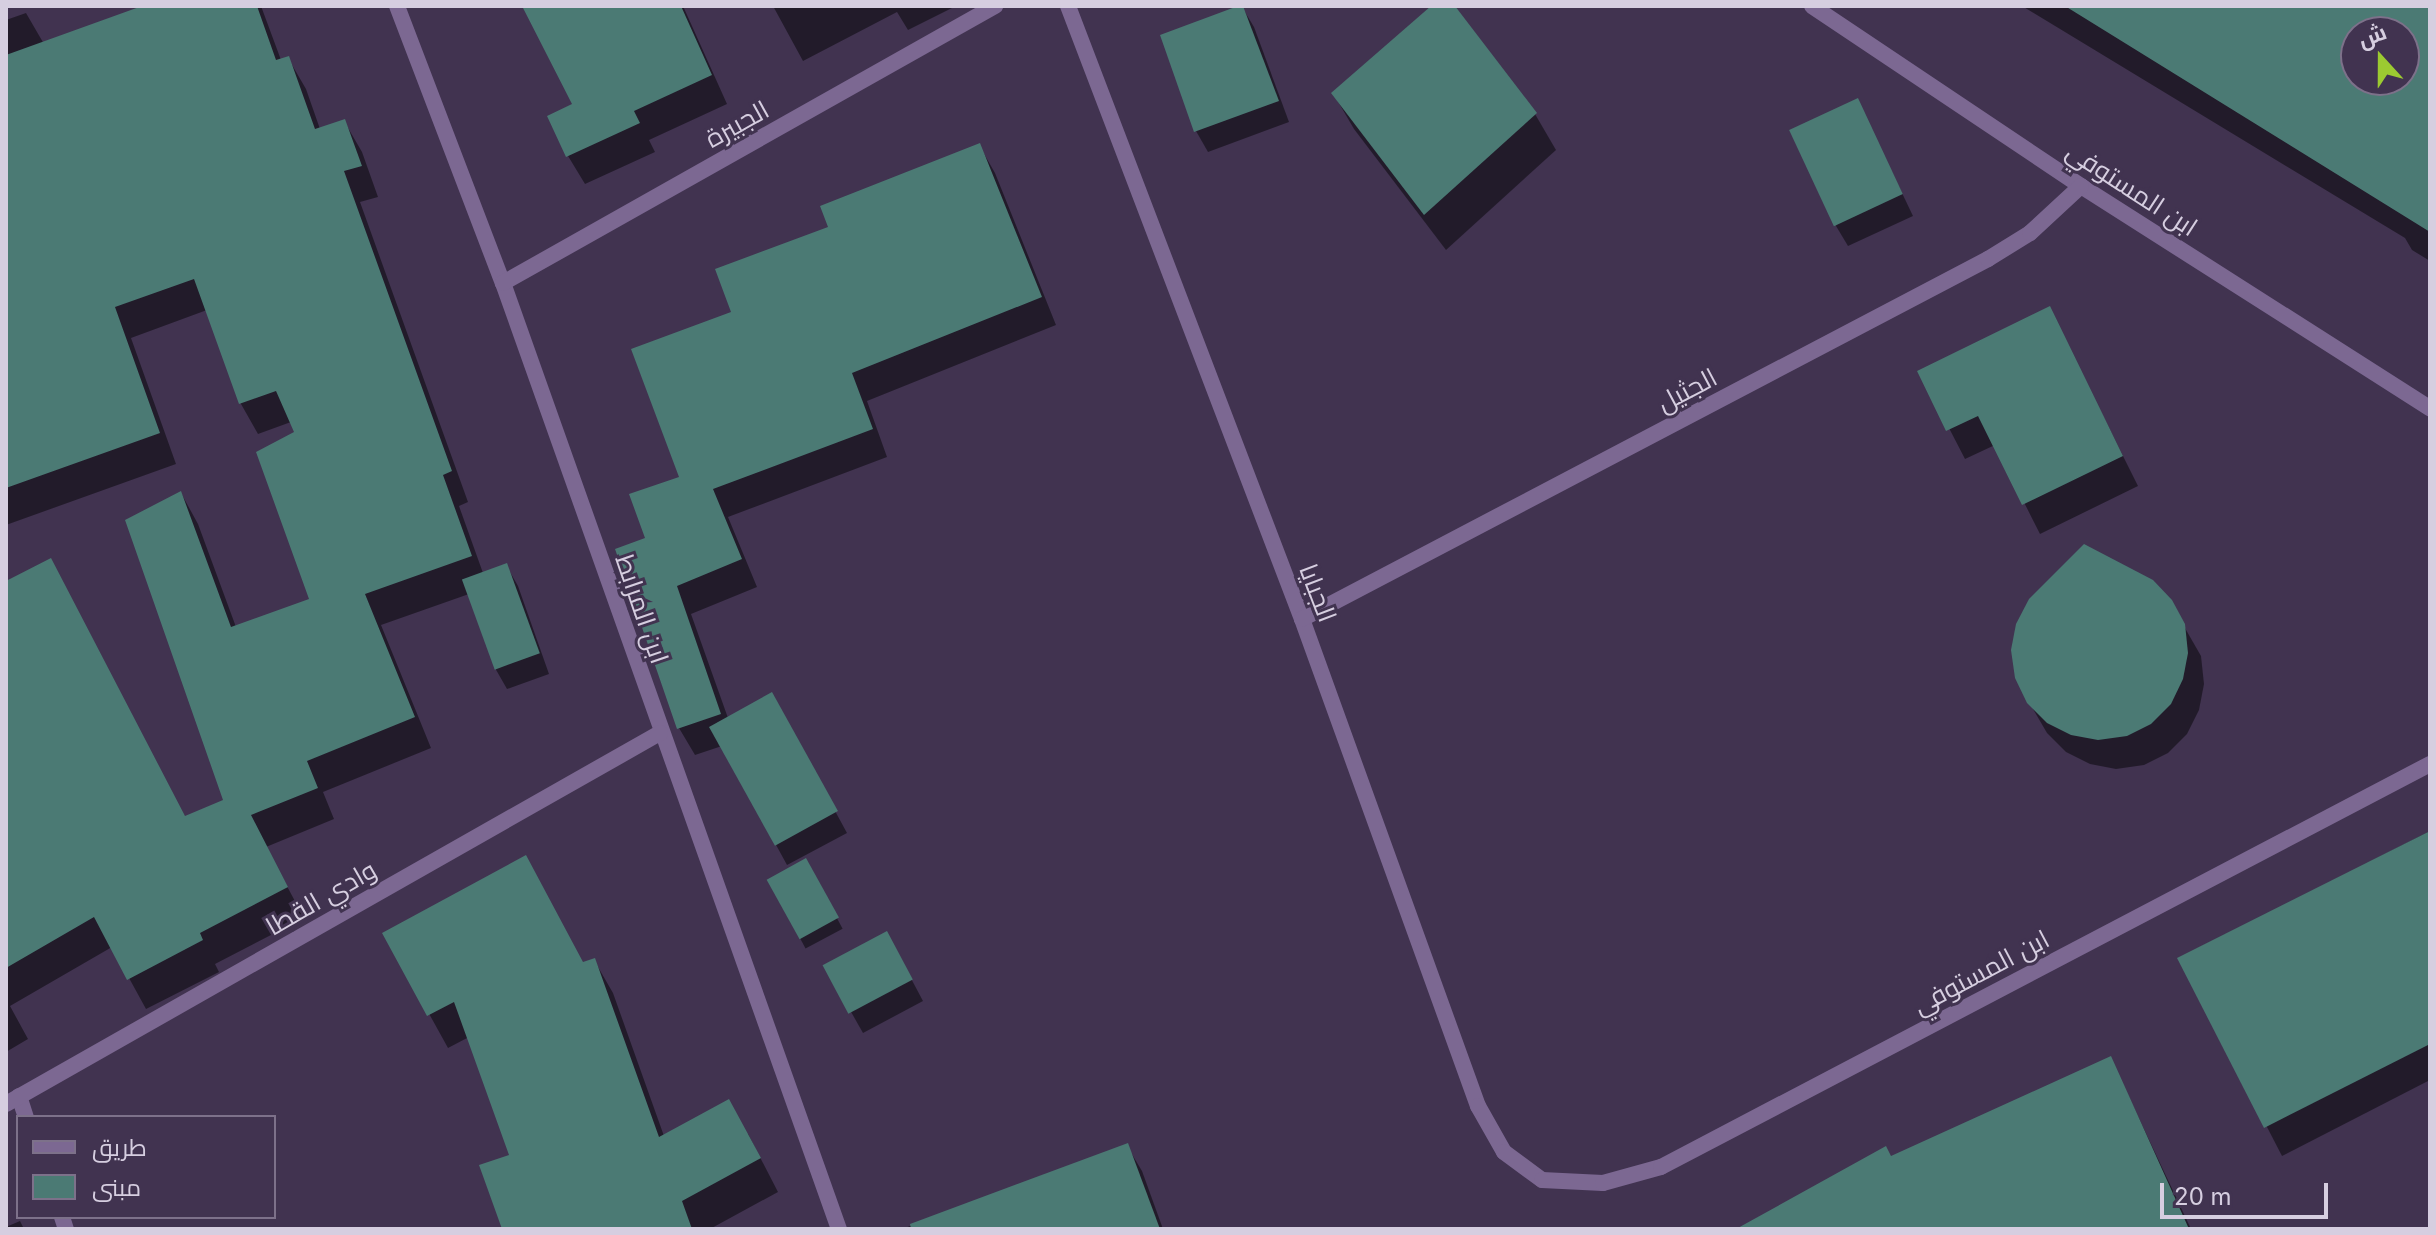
<!DOCTYPE html>
<html>
<head>
<meta charset="utf-8">
<style>
  body { margin:0 }
  #map { position:relative; width:2436px; height:1235px; overflow:hidden; background:#413350; font-family:Inter,Cairo,sans-serif }
  div>[style] { position:absolute }
  .shadow>* { inset:0; background:#0007; transform-origin:0 0 }
  .building>* { inset:0; background:#4b7a74; transform-origin:0 0 }
  .street>* { height:16px; margin:-8px; padding:0 8px; transform-origin:8px; border-radius:8px; background:#7c6892 }
  span { translate:-50% -50%; white-space:nowrap; text-align:center; line-height:1.15; -webkit-text-stroke:6px #413350; paint-order:stroke }
  .street-label { font-size:26px; color:#d6cee0 }
  .frame { position:absolute; inset:0; border:8px solid #d6cee0; pointer-events:none }
  .legend { position:absolute; left:16px; top:1115px; width:260px; height:104px; box-sizing:border-box; background:#413350; border:2px solid #7d718a; margin:0; padding:10px 14px; list-style:none; font-size:24px; color:#d6cee0 }
  .legend li { display:flex; align-items:center; gap:16px; height:40px }
  .legend b { width:40px; border:2px solid #7d718a }
  .north { position:absolute; left:2340px; top:16px; width:80px; height:80px; box-sizing:border-box; background:#413350; border:2px solid #7d718a; border-radius:50%; rotate:339deg; font-size:22px; font-weight:700; line-height:32px; text-align:center; color:#d6cee0 }
  .north::after { content:''; display:block; margin:auto; width:28px; height:36px; background:#9cca31; clip-path:polygon(50% 0,100% 100%,50% 72%,0 100%) }
  .scale { position:absolute; left:2160px; top:1183px; width:168px; height:36px; box-sizing:border-box; border:4px solid #d6cee0; border-top:0; padding-left:10px; font-size:24px; line-height:28px; white-space:nowrap; color:#d6cee0; -webkit-text-stroke:6px #413350; paint-order:stroke }
</style>
</head>
<body>
<div id="map">
  <div class="shadow">
    <i style="clip-path:polygon(148px 6px,261px 6px,281px 60px,288px 58px,306px 89px,320px 129px,344px 121px,362px 152px,378px 197px,360px 202px,468px 502px,459px 506px,483px 573px,506px 565px,518px 586px,549px 674px,507px 689px,495px 668px,469px 594px,381px 625px,431px 748px,323px 792px,334px 819px,266px 847px,304px 918px,215px 964px,219px 972px,146px 1009px,112px 947px,10px 1006px,28px 1039px,6px 1052px,6px 584px,186px 818px,226px 801px,181px 493px,198px 524px,236px 627px,311px 600px,296px 433px,291px 422px,258px 434px,241px 404px,207px 310px,131px 338px,176px 464px,6px 525px,6px 20px,26px 13px,44px 44px)"></i>
    <i style="clip-path:polygon(524px 6px,683px 6px,727px 104px,649px 140px,655px 152px,585px 184px,568px 156px,575px 104px)"></i>
    <i style="clip-path:polygon(773px 6px,956px 6px,908px 30px,897px 12px,803px 61px)"></i>
    <i style="clip-path:polygon(1435px 6px,1452px 6px,1535px 114px,1556px 150px,1446px 250px,1354px 129px,1333px 93px)"></i>
    <i style="clip-path:polygon(evenodd,2022px 6px,2430px 6px,2430px 261px,2412px 250px,2405px 238px,2022px 6px,2356px 32px,2404px 32px,2404px 80px,2356px 80px,2356px 32px)"></i>
    <i style="clip-path:polygon(1242px 7px,1254px 27px,1289px 122px,1208px 152px,1196px 131px,1162px 36px)"></i>
    <i style="clip-path:polygon(1858px 101px,1913px 216px,1848px 246px,1836px 226px)"></i>
    <i style="clip-path:polygon(979px 145px,995px 173px,1056px 325px,867px 401px,887px 457px,728px 517px,757px 587px,691px 614px,728px 718px,783px 715px,847px 833px,787px 865px,722px 746px,695px 755px,679px 728px,647px 539px,681px 478px,733px 313px,831px 228px)"></i>
    <i style="clip-path:polygon(2049px 308px,2138px 486px,2040px 534px,1995px 445px,1965px 459px,1920px 372px)"></i>
    <i style="clip-path:polygon(2170px 602px,2201px 656px,2204px 684px,2199px 710px,2187px 734px,2168px 753px,2144px 765px,2116px 769px,2090px 764px,2066px 752px,2047px 733px,2029px 702px)"></i>
    <i style="clip-path:polygon(2430px 831px,2430px 1080px,2282px 1156px,2180px 959px)"></i>
    <i style="left:806px;top:860px;width:78px;height:42px;rotate:62deg"></i>
    <i style="clip-path:polygon(385px 934px,583px 964px,594px 960px,613px 993px,664px 1136px,748px 1134px,778px 1192px,710px 1229px,504px 1229px,511px 1156px,469px 1037px,448px 1048px)"></i>
    <i style="clip-path:polygon(898px 954px,923px 1001px,863px 1033px,825px 966px)"></i>
    <i style="clip-path:polygon(2111px 1059px,2191px 1229px,1740px 1229px,1891px 1158px)"></i>
    <i style="clip-path:polygon(1127px 1146px,1142px 1171px,1163px 1229px,902px 1229px)"></i>
    <i style="clip-path:polygon(20px 1221px,24px 1229px,6px 1229px,6px 1227px)"></i>
  </div>
  <div class="building">
    <i style="clip-path:polygon(142px 6px,257px 6px,276px 60px,289px 56px,315px 129px,345px 119px,362px 166px,344px 171px,452px 471px,443px 475px,472px 556px,365px 594px,415px 717px,307px 761px,318px 788px,251px 815px,288px 887px,200px 933px,203px 940px,127px 980px,94px 917px,6px 968px,6px 581px,51px 558px,185px 816px,223px 800px,125px 520px,181px 491px,231px 627px,309px 599px,256px 452px,294px 432px,276px 391px,239px 404px,194px 279px,115px 307px,160px 433px,6px 488px,6px 55px)"></i>
    <i style="clip-path:polygon(522px 6px,681px 6px,712px 75px,634px 111px,640px 123px,566px 157px,547px 116px,572px 104px)"></i>
    <i style="clip-path:polygon(1238px 6px,1243px 6px,1279px 101px,1194px 132px,1160px 35px)"></i>
    <i style="clip-path:polygon(1431px 6px,1455px 6px,1537px 113px,1424px 215px,1331px 93px)"></i>
    <i style="clip-path:polygon(evenodd,2065px 6px,2430px 6px,2430px 232px,2065px 6px,2356px 32px,2404px 32px,2404px 80px,2356px 80px,2356px 32px)"></i>
    <i style="left:1858px;top:98px;width:106px;height:76px;rotate:65deg"></i>
    <i style="clip-path:polygon(980px 143px,1042px 297px,852px 373px,873px 429px,713px 489px,742px 559px,677px 586px,721px 714px,677px 729px,615px 549px,645px 538px,629px 494px,679px 477px,631px 349px,731px 312px,715px 269px,828px 227px,820px 206px)"></i>
    <i style="clip-path:polygon(2050px 306px,2123px 456px,2022px 505px,1978px 416px,1946px 431px,1917px 371px)"></i>
    <i style="clip-path:polygon(2084px 544px,2153px 580px,2172px 600px,2185px 624px,2188px 653px,2183px 679px,2171px 704px,2151px 724px,2127px 736px,2098px 740px,2071px 735px,2047px 723px,2027px 703px,2015px 678px,2011px 650px,2016px 624px,2029px 599px)"></i>
    <i style="left:507px;top:563px;width:96px;height:48px;rotate:70deg"></i>
    <i style="left:772px;top:692px;width:136px;height:72px;rotate:61deg"></i>
    <i style="clip-path:polygon(2430px 831px,2430px 1044px,2264px 1128px,2177px 958px)"></i>
    <i style="clip-path:polygon(526px 855px,583px 962px,595px 958px,659px 1137px,729px 1099px,761px 1158px,682px 1201px,692px 1229px,502px 1229px,479px 1165px,509px 1155px,454px 1002px,427px 1016px,382px 933px)"></i>
    <i style="left:806px;top:858px;width:68px;height:45px;rotate:61deg"></i>
    <i style="left:887px;top:931px;width:55px;height:73px;rotate:62deg"></i>
    <i style="clip-path:polygon(2111px 1056px,2189px 1229px,1736px 1229px,1886px 1146px,1891px 1156px)"></i>
    <i style="clip-path:polygon(1128px 1143px,1160px 1229px,911px 1229px,910px 1224px)"></i>
  </div>
  <div class="street">
    <i style="left:397px;top:6px;width:297px;rotate:69.1deg"></i>
    <i style="left:503px;top:283px;width:1004px;rotate:70.45deg"></i>
    <i style="left:1068px;top:6px;width:656px;rotate:69.11deg"></i>
    <i style="left:1302px;top:619px;width:518px;rotate:70.13deg"></i>
    <i style="left:1478px;top:1106px;width:53px;rotate:60.5deg"></i>
    <i style="left:1504px;top:1152px;width:47px;rotate:36.4deg"></i>
    <i style="left:1542px;top:1180px;width:61px;rotate:2.8deg"></i>
    <i style="left:1603px;top:1183px;width:60px;rotate:-15.4deg"></i>
    <i style="left:1661px;top:1167px;width:868px;rotate:-27.66deg"></i>
    <i style="left:1812px;top:6px;width:324px;rotate:33.8deg"></i>
    <i style="left:2081px;top:186px;width:414px;rotate:32.5deg"></i>
    <i style="left:503px;top:283px;width:565px;rotate:-29.38deg"></i>
    <i style="left:1302px;top:619px;width:775px;rotate:-27.69deg"></i>
    <i style="left:1988px;top:259px;width:49px;rotate:-31.8deg"></i>
    <i style="left:2030px;top:233px;width:69px;rotate:-42.7deg"></i>
    <i style="left:19px;top:1096px;width:22px;rotate:72deg"></i>
    <i style="left:6px;top:1104px;width:752px;rotate:-29.57deg"></i>
    <i style="left:62px;top:1217px;width:13px;rotate:72deg"></i>
  </div>
  <div class="street-label">
    <span style="left:737px;top:124px;rotate:-29deg">الجبيرة</span>
    <span style="left:2132px;top:189px;rotate:33deg">ابن المستوفي</span>
    <span style="left:1687px;top:390px;rotate:-28deg">الجثيل</span>
    <span style="left:1318px;top:593px;rotate:69deg">الجبايا</span>
    <span style="left:642px;top:609px;rotate:71deg">ابن المرابط</span>
    <span style="left:321px;top:898px;rotate:-30deg">وادي القطا</span>
    <span style="left:1981px;top:972px;rotate:-28deg">ابن المستوفي</span>
  </div>
  <div class="frame"></div>
  <ul class="legend">
  <li><b style="height:10px;background:#7c6892"></b>طريق</li>
  <li><b style="height:22px;background:#4b7a74"></b>مبنى</li>
  </ul>
  <div class="north">ش</div>
  <div class="scale">20 m</div>
</div>
</body>
</html>
